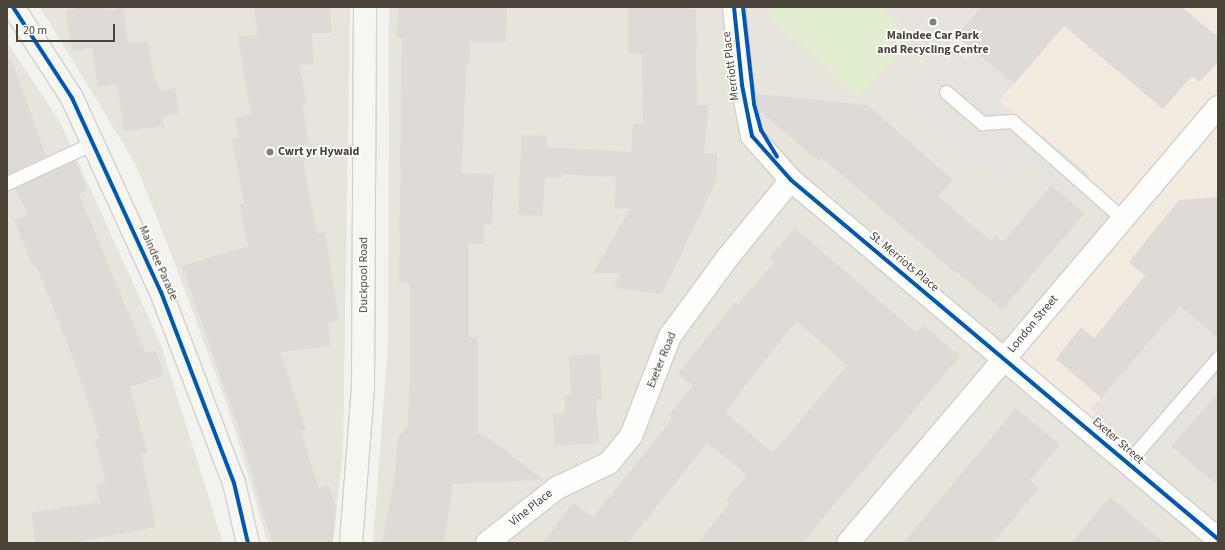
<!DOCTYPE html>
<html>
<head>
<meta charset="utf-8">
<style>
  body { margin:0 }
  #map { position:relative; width:1225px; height:550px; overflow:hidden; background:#f4f2ee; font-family:"Source Sans 3",sans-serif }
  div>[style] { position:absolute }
  .residential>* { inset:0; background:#e7e4dc }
  .commercial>* { inset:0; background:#f3ebdf }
  .green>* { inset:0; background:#e1eecf }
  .parking>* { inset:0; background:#e6e3df }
  .building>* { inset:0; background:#dedbd6 }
  .roads { filter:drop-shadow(1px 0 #d2d0cb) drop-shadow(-1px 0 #d2d0cb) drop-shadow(0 1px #d2d0cb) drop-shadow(0 -1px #d2d0cb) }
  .lane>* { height:13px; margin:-6.5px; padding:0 6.5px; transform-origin:6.5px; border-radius:6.5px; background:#fdfdfc }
  .street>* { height:22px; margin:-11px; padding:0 11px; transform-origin:11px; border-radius:11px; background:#fdfdfc }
  .secondary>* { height:22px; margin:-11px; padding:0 11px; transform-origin:11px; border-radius:11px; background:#f7f6f1 }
  .cycleway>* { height:4px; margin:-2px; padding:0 2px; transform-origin:2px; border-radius:2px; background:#0057b8 }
  .dots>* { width:11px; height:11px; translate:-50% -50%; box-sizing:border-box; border:2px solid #fff; border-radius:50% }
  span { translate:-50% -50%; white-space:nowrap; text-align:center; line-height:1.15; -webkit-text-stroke:3.5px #fff; paint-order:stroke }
  .poi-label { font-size:12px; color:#4b4439; font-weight:700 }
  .left { translate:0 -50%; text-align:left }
  .street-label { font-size:12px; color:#4b4439 }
  .frame { position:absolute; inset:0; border:8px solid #4b4439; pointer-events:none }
  .scale { position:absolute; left:16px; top:24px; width:99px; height:18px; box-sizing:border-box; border:2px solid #4b4439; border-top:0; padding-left:5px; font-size:12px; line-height:14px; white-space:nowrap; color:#4b4439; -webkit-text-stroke:3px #fff; paint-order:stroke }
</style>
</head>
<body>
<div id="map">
  <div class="residential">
    <i style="clip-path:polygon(40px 7px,350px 7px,343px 451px,333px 543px,268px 543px,230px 414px,177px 269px,136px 165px)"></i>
    <i style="clip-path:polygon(389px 7px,881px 7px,1122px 218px,1161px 336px,1218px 386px,1218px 543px,373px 543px,388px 345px)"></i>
    <i style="clip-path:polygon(7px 42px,60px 122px,161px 345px,223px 543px,7px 543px)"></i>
  </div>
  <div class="commercial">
    <i style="clip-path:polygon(881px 7px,1218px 7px,1218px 386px,1161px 336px,1085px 425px,1004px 359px,1121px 218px)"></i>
  </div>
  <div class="green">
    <i style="clip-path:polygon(775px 7px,877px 7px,911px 38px,858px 97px,768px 15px)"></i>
  </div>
  <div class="parking">
    <i style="clip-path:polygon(881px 7px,981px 7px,948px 46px,966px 60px,974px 51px,1014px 84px,999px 101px,1090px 175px,1068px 199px,1022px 160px,1000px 183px,899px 100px,938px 56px)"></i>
    <i style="clip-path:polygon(1180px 306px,1218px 339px,1218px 384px,1152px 462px,1091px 409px)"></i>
  </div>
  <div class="building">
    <i style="clip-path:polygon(81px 7px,106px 7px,106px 11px,123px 8px,128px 43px,148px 41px,155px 82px,157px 82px,159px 91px,175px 88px,179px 114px,162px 116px,164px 126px,124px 131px,117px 84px,98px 87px,92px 48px,72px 51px,66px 11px)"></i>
    <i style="clip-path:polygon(254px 7px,330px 7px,332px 33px,312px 33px,314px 64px,299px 65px,307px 104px,302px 104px,309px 143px,304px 144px,306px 160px,303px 160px,317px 234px,325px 232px,339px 320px,328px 322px,331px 346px,280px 352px,306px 428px,301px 432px,319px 488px,329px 485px,336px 508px,333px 543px,272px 543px,237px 424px,182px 266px,248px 246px,240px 204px,244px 203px,232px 139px,239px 138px,235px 118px,251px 115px,238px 36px,257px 35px)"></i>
    <i style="clip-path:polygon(398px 7px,507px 7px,506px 43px,470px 42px,470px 63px,467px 63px,461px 173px,494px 174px,492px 225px,484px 224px,484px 244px,469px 244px,469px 337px,478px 337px,478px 434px,483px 434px,544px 480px,453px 484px,444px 543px,382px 543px,394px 480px,398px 437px,408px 425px,410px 378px,410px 283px,399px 282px,402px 38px,396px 38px)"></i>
    <i style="clip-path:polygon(638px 7px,696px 9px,697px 105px,709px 105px,704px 153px,717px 154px,716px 181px,662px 294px,614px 288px,621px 273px,593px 273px,630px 209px,614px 208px,616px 177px,562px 174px,561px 178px,545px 177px,542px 216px,518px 215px,522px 135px,547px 136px,546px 147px,631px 152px,633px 123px,643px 124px,642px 54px,628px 54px,628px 8px)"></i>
    <i style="clip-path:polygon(981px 7px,1182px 7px,1218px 37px,1218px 62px,1200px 82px,1192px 76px,1163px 109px,1064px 26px,1014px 84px,956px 36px)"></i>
    <i style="clip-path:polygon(7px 58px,11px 58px,46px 156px,8px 174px)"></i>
    <i style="clip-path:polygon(756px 94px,868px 105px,953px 180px,938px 196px,991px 241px,995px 235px,1003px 242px,1051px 185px,1085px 213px,1002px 310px,954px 270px,953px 271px,821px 157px,818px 161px,760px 111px)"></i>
    <i style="clip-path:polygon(75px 160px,87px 189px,79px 194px,117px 286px,146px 354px,156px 350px,164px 375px,130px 387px,147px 452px,141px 454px,156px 527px,71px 543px,35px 543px,32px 512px,100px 502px,96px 484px,106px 483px,95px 440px,100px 438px,76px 366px,36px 265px,33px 266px,14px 220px,28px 215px,15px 188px)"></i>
    <i style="clip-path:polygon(1218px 197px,1218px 339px,1180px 306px,1101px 398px,1056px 359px,1081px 327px,1094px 338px,1145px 276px,1129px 262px,1179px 200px)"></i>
    <i style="clip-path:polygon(evenodd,795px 228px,917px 333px,923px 325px,960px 356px,802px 543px,697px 543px,730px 503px,726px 500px,747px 475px,707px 443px,628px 543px,543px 543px,573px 502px,593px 517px,656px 439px,672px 418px,669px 415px,693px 386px,678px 374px,735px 302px,738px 304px,774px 262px,769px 258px,795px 228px,796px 321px,847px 365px,773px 453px,725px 412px,796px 321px)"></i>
    <i style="clip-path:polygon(600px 354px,602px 399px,596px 399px,599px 443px,555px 446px,553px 414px,565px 413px,565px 395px,571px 395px,569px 356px)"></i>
    <i style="clip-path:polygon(1218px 393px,1218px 486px,1171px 446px)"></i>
    <i style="clip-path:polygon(1016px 408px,1060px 445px,1030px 480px,1039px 488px,1016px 516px,993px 543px,903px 543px)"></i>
    <i style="clip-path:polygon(1110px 497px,1133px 516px,1164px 543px,1071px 543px)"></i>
  </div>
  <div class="roads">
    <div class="lane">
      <i style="left:946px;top:92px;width:48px;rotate:40.7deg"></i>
      <i style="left:982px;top:123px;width:30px;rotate:-4deg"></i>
      <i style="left:1012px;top:121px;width:147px;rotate:41.4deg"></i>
      <i style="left:7px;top:183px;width:95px;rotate:-24.9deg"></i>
      <i style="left:1128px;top:462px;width:138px;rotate:-49.1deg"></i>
    </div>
    <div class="street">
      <i style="left:734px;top:7px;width:78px;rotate:84.1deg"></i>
      <i style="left:742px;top:85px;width:52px;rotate:78.9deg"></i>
      <i style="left:752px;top:136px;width:59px;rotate:48.4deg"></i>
      <i style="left:791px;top:180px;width:558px;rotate:40.06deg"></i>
      <i style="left:487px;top:543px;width:89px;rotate:-38.2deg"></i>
      <i style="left:557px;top:488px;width:58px;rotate:-25.7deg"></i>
      <i style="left:609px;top:463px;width:35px;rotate:-51deg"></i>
      <i style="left:631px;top:436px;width:107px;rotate:-68.7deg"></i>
      <i style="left:670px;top:336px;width:98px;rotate:-53.7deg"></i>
      <i style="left:728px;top:257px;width:99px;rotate:-50.7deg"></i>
      <i style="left:848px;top:543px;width:572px;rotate:-49.68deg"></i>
    </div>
    <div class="secondary">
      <i style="left:13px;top:7px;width:108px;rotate:57deg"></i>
      <i style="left:72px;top:98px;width:213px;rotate:65.4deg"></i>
      <i style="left:161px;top:292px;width:204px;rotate:69.1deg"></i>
      <i style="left:234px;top:483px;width:62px;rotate:76.9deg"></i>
      <i style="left:351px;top:543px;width:156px;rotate:-85.6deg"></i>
      <i style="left:363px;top:387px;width:380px;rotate:-89.7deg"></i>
    </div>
  </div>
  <div class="cycleway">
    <i style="left:13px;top:7px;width:108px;rotate:57deg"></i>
    <i style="left:72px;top:98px;width:213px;rotate:65.4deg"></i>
    <i style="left:161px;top:292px;width:204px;rotate:69.1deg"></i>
    <i style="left:234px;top:483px;width:62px;rotate:76.9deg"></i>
    <i style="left:734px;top:7px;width:78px;rotate:84.1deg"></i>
    <i style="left:742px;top:85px;width:52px;rotate:78.9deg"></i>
    <i style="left:752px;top:136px;width:59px;rotate:48.4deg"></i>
    <i style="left:791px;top:180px;width:558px;rotate:40.06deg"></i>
    <i style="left:743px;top:7px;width:98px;rotate:83.5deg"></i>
    <i style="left:754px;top:104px;width:27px;rotate:75deg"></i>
    <i style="left:761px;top:130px;width:31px;rotate:59deg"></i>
  </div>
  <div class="dots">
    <i style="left:933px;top:22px;background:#868178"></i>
    <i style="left:270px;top:152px;background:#868178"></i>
  </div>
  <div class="poi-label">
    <span style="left:933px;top:43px">Maindee Car Park<br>and Recycling Centre</span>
    <span class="left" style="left:278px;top:152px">Cwrt yr Hywaid</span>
  </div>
  <div class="street-label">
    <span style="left:731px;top:66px;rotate:-97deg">Merriott Place</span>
    <span style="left:904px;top:262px;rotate:40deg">St. Merriots Place</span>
    <span style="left:158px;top:263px;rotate:66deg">Maindee Parade</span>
    <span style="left:364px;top:275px;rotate:-90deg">Duckpool Road</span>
    <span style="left:1033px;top:324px;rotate:-50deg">London Street</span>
    <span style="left:662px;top:360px;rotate:-68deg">Exeter Road</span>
    <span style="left:1118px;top:441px;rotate:41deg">Exeter Street</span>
    <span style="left:531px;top:508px;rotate:-38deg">Vine Place</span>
  </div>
  <div class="frame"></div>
  <div class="scale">20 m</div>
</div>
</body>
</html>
